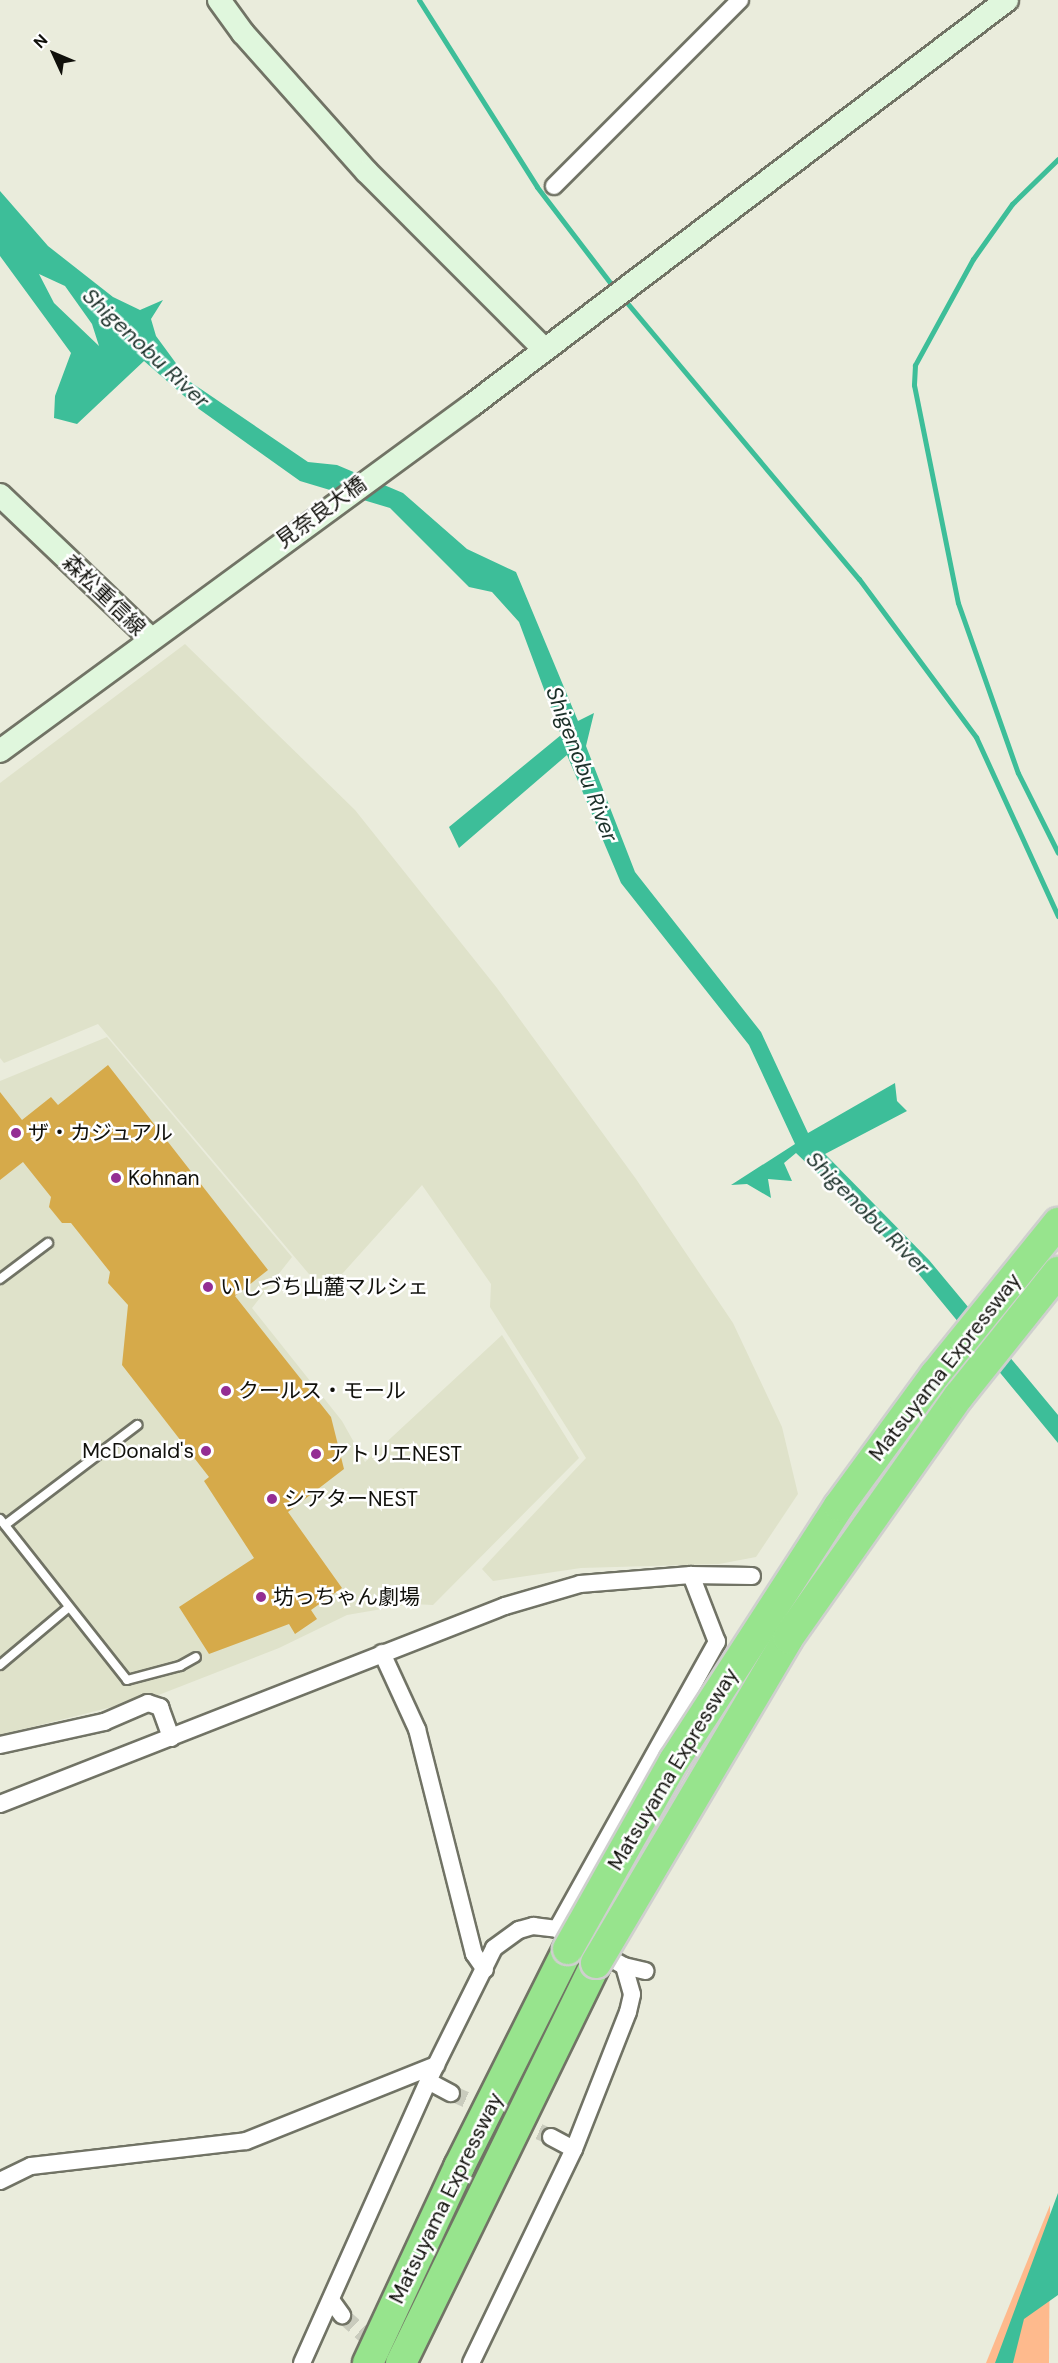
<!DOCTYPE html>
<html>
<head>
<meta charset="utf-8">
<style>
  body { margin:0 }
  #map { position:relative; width:1058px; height:2363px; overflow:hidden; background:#eaecdc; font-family:"DM Sans","Noto Sans JP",sans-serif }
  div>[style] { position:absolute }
  .built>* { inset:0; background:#dfe2ca }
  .green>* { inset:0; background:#feba8d }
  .water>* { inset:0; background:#3dbe99 }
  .stream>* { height:5px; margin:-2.5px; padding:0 2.5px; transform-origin:2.5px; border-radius:2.5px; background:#3dbe99 }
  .building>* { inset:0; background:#d6aa4a }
  .street-tunnel>* { height:16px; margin-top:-8px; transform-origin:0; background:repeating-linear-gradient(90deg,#c9cbbd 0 16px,transparent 0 24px) }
  .roads { filter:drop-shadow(2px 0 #717365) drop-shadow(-2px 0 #717365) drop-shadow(0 2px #717365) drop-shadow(0 -2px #717365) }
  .lane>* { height:8px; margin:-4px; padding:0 4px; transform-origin:4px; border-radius:4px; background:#fff }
  .street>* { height:16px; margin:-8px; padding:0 8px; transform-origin:8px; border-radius:8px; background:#fff }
  .secondary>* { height:22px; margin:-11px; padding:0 11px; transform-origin:11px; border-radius:11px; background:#e0f7dd }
  .highway>* { height:30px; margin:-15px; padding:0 15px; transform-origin:15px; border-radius:15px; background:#97e48d }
  .bridges { filter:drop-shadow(2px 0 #cfcfce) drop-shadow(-2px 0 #cfcfce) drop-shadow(0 2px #cfcfce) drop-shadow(0 -2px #cfcfce) }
  .highway-bridge>* { height:30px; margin:-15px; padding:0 15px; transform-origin:15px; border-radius:15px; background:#97e48d }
  .dots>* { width:16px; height:16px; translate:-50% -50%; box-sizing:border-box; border:3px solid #fff; border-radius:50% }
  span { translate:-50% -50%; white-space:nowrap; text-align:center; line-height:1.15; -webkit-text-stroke:5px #fff; paint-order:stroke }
  .street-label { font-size:21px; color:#10100b }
  .poi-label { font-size:21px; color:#10100b }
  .left { translate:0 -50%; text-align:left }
  .right { translate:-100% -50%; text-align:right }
  .water-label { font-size:22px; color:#1c312a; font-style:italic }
  .north { position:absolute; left:24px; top:24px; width:60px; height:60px; -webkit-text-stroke:4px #fff; paint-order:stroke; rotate:314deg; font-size:16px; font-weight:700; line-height:24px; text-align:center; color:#10100b }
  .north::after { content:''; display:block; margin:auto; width:21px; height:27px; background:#10100b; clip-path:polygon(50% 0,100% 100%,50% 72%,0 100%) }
</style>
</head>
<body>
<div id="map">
  <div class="built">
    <i style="clip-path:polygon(185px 644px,355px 810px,497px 988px,636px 1179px,733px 1323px,782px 1427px,798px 1494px,756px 1557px,719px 1564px,581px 1568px,493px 1581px,482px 1569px,586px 1458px,490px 1307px,491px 1284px,422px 1185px,325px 1293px,98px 1024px,4px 1063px,0 1058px,0 783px)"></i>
    <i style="clip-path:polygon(107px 1037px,292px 1257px,252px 1308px,342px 1421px,365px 1462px,502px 1335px,579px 1458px,433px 1605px,411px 1604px,347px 1615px,279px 1648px,156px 1696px,0 1735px,0 1081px)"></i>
  </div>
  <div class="green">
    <i style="clip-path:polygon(1050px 2205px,1049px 2363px,986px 2363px)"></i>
  </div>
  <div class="water">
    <i style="clip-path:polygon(evenodd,0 191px,48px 246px,113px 297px,140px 310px,163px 300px,151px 319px,156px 336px,189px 381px,308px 462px,337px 465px,403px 493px,467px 549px,516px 572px,578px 721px,594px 713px,586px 746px,635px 872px,761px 1032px,808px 1133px,895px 1083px,897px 1101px,907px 1111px,825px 1154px,929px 1260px,1058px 1415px,1058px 1443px,903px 1255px,796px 1153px,784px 1163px,792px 1181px,768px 1179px,771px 1198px,747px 1184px,731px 1185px,795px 1144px,749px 1045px,621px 883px,567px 755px,459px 848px,449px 827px,561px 735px,519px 622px,492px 592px,469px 587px,390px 508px,300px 481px,199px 409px,144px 361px,77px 424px,54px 418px,55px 396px,71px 353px,0 256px,0 191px,39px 274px,65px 286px,92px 324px,99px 346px,54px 303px,39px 274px)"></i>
    <i style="clip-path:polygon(1058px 2193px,1058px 2295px,1024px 2319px,1013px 2363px,995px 2363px)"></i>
  </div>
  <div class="stream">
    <i style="left:419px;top:0;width:221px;rotate:57.7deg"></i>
    <i style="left:537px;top:187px;width:128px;rotate:52.6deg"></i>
    <i style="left:1058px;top:159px;width:64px;rotate:135.6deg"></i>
    <i style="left:1012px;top:204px;width:67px;rotate:125.3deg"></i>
    <i style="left:973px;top:259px;width:121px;rotate:118.7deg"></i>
    <i style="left:915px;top:365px;width:20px;rotate:93deg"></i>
    <i style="left:914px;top:385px;width:222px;rotate:78.6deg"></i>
    <i style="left:958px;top:603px;width:180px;rotate:70.6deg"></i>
    <i style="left:1018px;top:773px;width:89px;rotate:63.4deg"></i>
    <i style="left:623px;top:298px;width:367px;rotate:50deg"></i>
    <i style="left:859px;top:579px;width:197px;rotate:53.5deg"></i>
    <i style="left:976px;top:737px;width:197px;rotate:65.4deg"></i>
  </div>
  <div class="building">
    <i style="clip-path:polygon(108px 1065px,268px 1270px,235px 1296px,331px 1417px,344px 1469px,288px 1512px,342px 1588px,311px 1610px,317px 1619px,295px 1634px,289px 1624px,209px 1654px,179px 1607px,254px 1558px,204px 1481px,209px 1477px,122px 1365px,128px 1305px,108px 1283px,110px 1272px,71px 1223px,62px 1223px,49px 1207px,51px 1197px,23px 1162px,0 1180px,0 1092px,22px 1120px,51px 1097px,58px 1105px)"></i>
  </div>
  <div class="street-tunnel">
    <i style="left:451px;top:2093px;width:109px;rotate:23.7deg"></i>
    <i style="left:342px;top:2315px;width:52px;rotate:41.9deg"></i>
  </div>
  <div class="roads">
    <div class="lane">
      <i style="left:0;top:1279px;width:60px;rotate:-36.9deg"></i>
      <i style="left:0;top:1519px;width:205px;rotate:51.7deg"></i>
      <i style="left:127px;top:1680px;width:55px;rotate:-14.8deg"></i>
      <i style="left:180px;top:1666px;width:18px;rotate:-29deg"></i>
      <i style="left:5px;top:1525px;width:166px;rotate:-37.1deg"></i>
      <i style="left:0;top:1665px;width:89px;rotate:-40deg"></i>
    </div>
    <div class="street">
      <i style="left:554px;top:186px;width:263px;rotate:-45deg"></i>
      <i style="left:382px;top:1653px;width:84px;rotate:65.3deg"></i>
      <i style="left:417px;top:1729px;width:232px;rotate:75.8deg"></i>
      <i style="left:474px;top:1954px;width:19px;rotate:55deg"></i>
      <i style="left:0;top:1745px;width:107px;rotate:-12.5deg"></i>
      <i style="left:104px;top:1722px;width:48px;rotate:-23.4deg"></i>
      <i style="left:148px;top:1703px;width:13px;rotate:18deg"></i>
      <i style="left:160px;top:1707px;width:33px;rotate:70deg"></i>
      <i style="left:0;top:1804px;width:542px;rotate:-21.41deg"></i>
      <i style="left:505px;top:1606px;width:78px;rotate:-16.3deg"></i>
      <i style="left:580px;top:1584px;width:111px;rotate:-4.6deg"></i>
      <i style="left:691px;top:1575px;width:61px;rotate:0.9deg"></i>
      <i style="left:557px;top:1929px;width:329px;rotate:-60.9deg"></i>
      <i style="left:717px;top:1642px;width:72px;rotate:-111.2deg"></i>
      <i style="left:428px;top:2081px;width:26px;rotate:28deg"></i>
      <i style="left:551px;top:2137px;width:26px;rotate:28deg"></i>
      <i style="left:0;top:2181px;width:34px;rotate:-26deg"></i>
      <i style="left:31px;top:2166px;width:216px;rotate:-6.6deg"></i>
      <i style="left:246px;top:2141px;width:205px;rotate:-21.8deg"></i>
      <i style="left:331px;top:2300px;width:19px;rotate:54deg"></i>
      <i style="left:302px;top:2363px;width:309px;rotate:-65.9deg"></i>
      <i style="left:428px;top:2081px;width:148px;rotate:-63.6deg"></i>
      <i style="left:494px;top:1948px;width:31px;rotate:-36deg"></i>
      <i style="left:519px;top:1930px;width:15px;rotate:-16deg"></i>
      <i style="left:533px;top:1926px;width:24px;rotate:7deg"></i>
      <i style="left:557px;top:1929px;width:77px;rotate:28.9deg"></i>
      <i style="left:624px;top:1966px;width:22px;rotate:13deg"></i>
      <i style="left:471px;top:2363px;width:237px;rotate:-64.3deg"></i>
      <i style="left:574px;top:2149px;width:147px;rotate:-68.5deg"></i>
      <i style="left:628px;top:2012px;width:18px;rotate:-77deg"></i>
      <i style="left:632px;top:1994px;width:29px;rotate:-106deg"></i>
    </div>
    <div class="secondary">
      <i style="left:219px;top:0;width:41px;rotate:54deg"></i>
      <i style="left:243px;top:33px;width:186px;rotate:48.3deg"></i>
      <i style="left:367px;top:172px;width:249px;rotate:45deg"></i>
      <i style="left:0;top:495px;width:209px;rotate:43.6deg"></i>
      <i style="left:0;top:751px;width:585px;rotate:-36.24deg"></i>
      <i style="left:472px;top:405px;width:671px;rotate:-37.13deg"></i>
    </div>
    <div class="highway">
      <i style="left:368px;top:2363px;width:216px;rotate:-65.1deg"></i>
      <i style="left:459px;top:2167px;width:244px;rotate:-63.4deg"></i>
      <i style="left:401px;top:2363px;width:445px;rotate:-64deg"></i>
    </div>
  </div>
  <div class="bridges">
    <div class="highway-bridge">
      <i style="left:568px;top:1949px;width:216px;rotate:-60.6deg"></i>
      <i style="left:674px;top:1761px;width:304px;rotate:-57.1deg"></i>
      <i style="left:839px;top:1506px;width:162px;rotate:-53.8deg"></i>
      <i style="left:935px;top:1375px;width:196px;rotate:-51deg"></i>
      <i style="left:596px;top:1963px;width:377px;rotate:-59.4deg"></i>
      <i style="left:788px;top:1638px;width:296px;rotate:-54.8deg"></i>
      <i style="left:959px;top:1396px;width:159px;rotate:-51.4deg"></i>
    </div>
  </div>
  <div class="dots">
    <i style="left:16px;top:1133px;background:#942e93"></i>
    <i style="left:116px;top:1178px;background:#942e93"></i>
    <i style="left:208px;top:1287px;background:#942e93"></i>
    <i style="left:226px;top:1391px;background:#942e93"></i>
    <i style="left:206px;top:1451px;background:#942e93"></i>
    <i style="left:316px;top:1454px;background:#942e93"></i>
    <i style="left:272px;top:1499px;background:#942e93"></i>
    <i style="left:261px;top:1597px;background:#942e93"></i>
  </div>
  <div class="street-label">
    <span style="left:321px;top:512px;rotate:-36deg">見奈良大橋</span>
    <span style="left:104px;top:595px;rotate:44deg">森松重信線</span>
    <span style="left:945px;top:1367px;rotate:-52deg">Matsuyama Expressway</span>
    <span style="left:673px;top:1769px;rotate:-59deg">Matsuyama Expressway</span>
    <span style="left:446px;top:2198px;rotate:-64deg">Matsuyama Expressway</span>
  </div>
  <div class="poi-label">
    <span class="left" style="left:28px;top:1133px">ザ・カジュアル</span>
    <span class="left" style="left:128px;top:1178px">Kohnan</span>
    <span class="left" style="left:220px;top:1287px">いしづち山麓マルシェ</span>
    <span class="left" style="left:238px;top:1391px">クールス・モール</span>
    <span class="right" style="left:194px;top:1451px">McDonald's</span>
    <span class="left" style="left:328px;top:1454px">アトリエNEST</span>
    <span class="left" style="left:284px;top:1499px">シアターNEST</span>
    <span class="left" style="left:273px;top:1597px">坊っちゃん劇場</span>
  </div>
  <div class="water-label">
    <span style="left:146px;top:348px;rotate:43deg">Shigenobu River</span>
    <span style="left:582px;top:764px;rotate:69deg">Shigenobu River</span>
    <span style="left:868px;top:1213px;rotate:45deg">Shigenobu River</span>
  </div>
  <div class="north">N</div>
</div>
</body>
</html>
